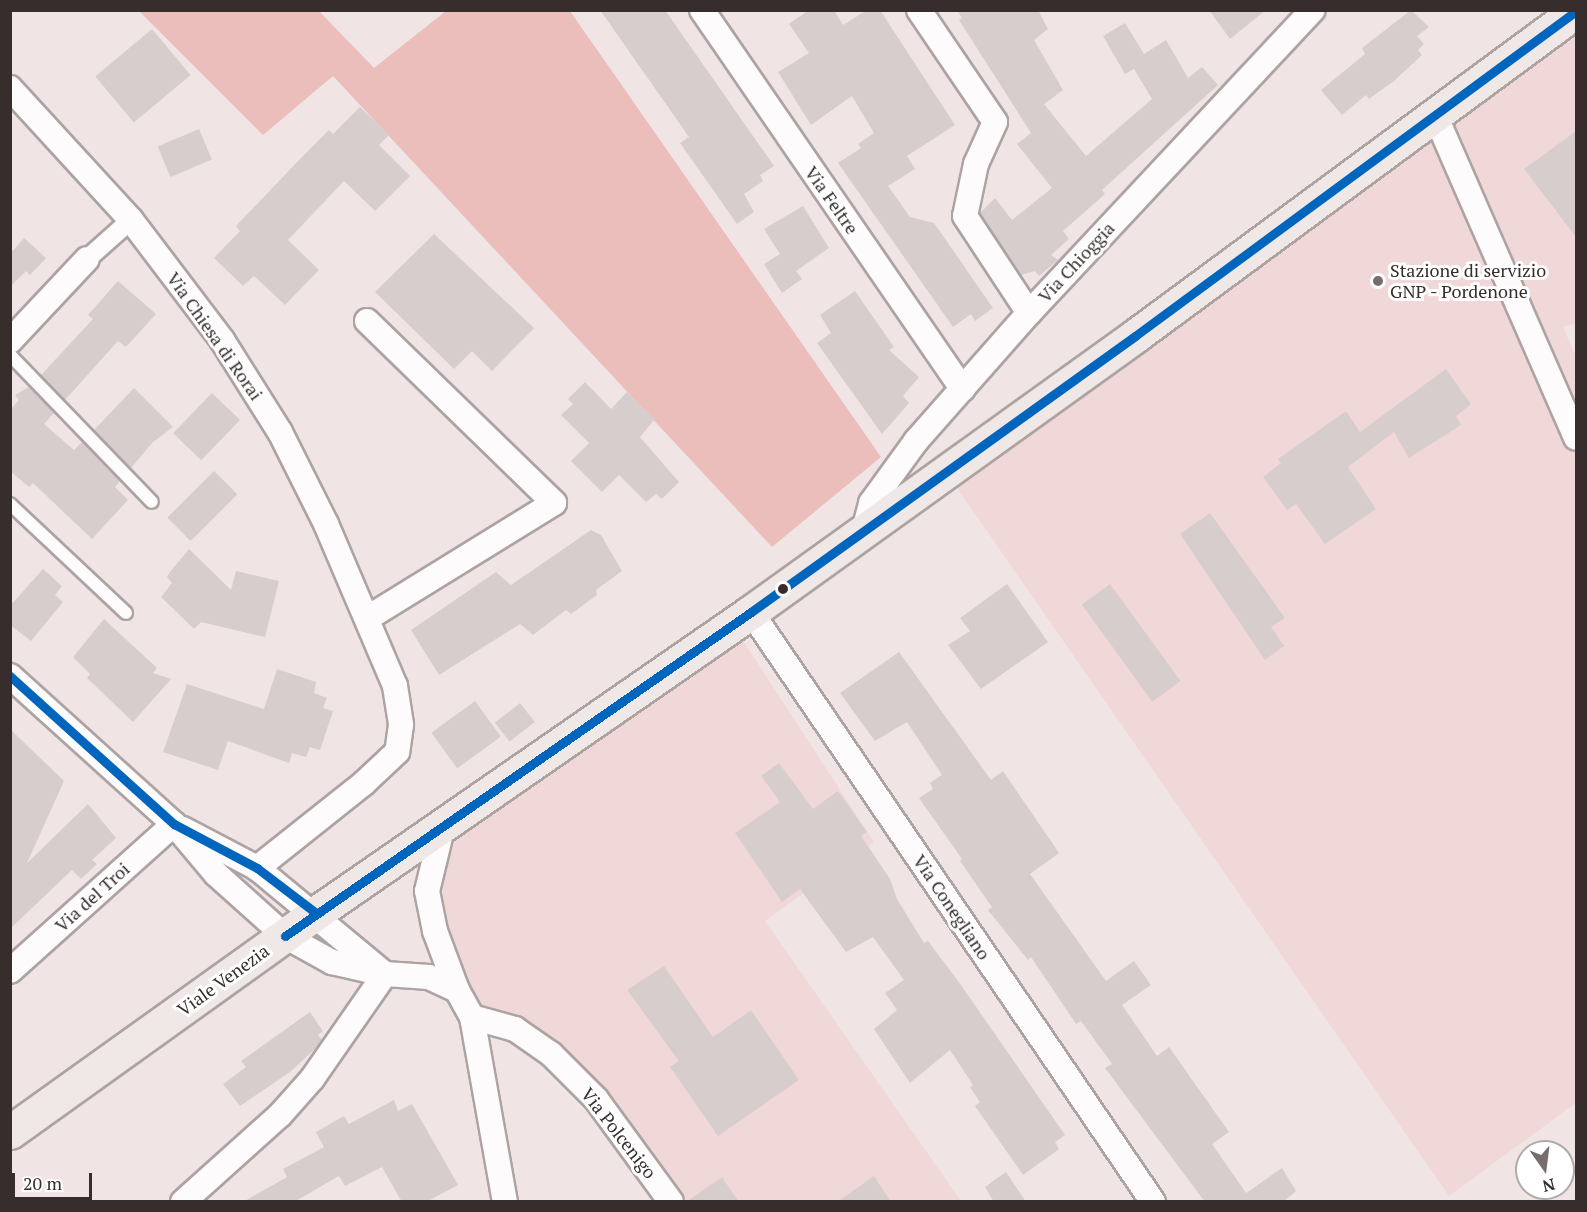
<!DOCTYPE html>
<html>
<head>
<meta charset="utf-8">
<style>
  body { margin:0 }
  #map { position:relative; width:1587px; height:1212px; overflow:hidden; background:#f1e4e4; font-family:"PT Serif",serif }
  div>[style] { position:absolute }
  .built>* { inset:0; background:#f0d8d8 }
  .green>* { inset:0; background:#ebbdbb }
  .building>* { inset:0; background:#d8cdcd; transform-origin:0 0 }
  .roads { filter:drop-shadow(2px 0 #ada3a3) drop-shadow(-2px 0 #ada3a3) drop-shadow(0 2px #ada3a3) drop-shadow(0 -2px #ada3a3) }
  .service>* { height:12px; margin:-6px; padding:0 6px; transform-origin:6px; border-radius:6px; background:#fdfbfb }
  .pedestrian>* { height:18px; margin:-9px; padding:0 9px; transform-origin:9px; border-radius:9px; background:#fdfbfb }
  .minor>* { height:24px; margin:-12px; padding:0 12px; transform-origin:12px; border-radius:12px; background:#fdfbfb }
  .primary>* { height:33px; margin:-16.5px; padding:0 16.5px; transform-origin:16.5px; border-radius:16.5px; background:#f0e7e7 }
  .bus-1>* { height:9px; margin:-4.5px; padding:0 4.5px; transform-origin:4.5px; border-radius:4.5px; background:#0065bd }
  .dots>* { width:16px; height:16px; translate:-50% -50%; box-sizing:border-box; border:3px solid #fff; border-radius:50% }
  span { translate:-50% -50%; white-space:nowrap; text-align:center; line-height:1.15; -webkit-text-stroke:6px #fff; paint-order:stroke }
  .street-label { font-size:18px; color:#362d2c }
  .poi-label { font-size:18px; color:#362d2c }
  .left { translate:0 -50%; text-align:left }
  .frame { position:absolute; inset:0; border:12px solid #362d2c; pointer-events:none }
  .north { position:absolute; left:1515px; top:1140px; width:60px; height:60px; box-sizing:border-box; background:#fff; border:2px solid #afabab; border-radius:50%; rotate:166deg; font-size:16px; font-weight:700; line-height:24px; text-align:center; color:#362d2c }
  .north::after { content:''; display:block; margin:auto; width:21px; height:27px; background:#776d6c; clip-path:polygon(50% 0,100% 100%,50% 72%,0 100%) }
  .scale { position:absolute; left:12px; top:1173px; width:80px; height:27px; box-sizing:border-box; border:3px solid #362d2c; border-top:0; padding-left:8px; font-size:18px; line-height:21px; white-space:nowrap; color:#362d2c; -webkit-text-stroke:4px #fff; paint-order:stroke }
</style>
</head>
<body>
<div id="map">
  <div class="built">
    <i style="clip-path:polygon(1576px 19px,1576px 323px,1563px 327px,1576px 357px,1576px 1103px,1449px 1196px,950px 478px)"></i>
    <i style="clip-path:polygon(738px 633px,874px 842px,765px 921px,961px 1201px,683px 1201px,609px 1099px,475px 1009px,449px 948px,437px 892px,452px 835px)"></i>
  </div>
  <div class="green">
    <i style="clip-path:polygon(139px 11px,319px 11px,374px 68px,446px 11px,570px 11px,881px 457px,772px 547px,333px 76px,263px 135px)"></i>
  </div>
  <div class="building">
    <i style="clip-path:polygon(600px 10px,665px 10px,774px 166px,760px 175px,763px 181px,744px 194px,754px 212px,737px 224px,680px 143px,689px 137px)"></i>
    <i style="clip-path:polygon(809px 10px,834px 10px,843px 25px,867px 10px,880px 10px,955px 125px,907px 156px,915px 169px,888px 186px,910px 217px,934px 223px,993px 308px,975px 321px,971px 314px,953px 327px,838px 163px,861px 148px,858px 144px,874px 133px,852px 96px,811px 125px,778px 72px,809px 53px,789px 24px)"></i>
    <i style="clip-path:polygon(957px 10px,1038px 10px,1048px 29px,1034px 40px,1063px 90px,1044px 104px,1086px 156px,1152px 99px,1134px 69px,1125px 74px,1103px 36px,1125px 23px,1144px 54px,1166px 40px,1188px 78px,1202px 67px,1218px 85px,1102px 190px,1105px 194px,1063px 231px,1069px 239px,1051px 255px,1058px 260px,1039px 276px,1035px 271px,1021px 275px,980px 213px,995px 198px,1012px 220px,1052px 188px,1017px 144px,1031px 133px,959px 20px,962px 18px)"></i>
    <i style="clip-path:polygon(1209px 10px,1266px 10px,1230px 39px)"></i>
    <i style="clip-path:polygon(1411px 10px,1429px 27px,1417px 36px,1424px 44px,1418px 50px,1422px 55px,1394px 81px,1369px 99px,1366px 95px,1342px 115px,1321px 90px,1365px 54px,1362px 48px)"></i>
    <i style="left:152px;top:29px;width:60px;height:74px;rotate:50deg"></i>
    <i style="clip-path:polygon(360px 107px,389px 135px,379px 145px,410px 176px,375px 211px,344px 181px,288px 240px,319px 270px,285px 305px,254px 276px,243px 286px,214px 258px,240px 231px,236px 226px,300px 159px,329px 130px,333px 134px)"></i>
    <i style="left:199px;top:129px;width:33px;height:45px;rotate:67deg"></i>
    <i style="clip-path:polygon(1576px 131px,1576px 237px,1524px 169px)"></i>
    <i style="clip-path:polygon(803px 206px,829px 248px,796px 271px,802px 279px,782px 293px,764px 264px,780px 254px,764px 229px)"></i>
    <i style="clip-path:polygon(434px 234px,534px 328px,492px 371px,472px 351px,454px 369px,375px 292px)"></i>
    <i style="clip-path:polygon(24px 238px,46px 258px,30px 275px,26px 271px,10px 287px,10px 254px)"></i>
    <i style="clip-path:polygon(118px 281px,156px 314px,126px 347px,118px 341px,65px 400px,41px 375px,93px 319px,88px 315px)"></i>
    <i style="clip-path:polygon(855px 291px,894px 347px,889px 350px,919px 377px,903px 396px,909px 403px,882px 434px,817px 343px,831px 333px,820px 315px)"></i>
    <i style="clip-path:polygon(1446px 369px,1471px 404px,1456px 416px,1461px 425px,1409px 458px,1394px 432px,1348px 467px,1376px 509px,1325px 544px,1296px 504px,1287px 510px,1263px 477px,1281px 463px,1278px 459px,1346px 411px,1360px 432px)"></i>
    <i style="clip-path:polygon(585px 382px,611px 409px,627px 392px,655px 419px,640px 437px,679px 482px,662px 499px,656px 494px,646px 502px,619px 475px,602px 492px,571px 461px,589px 443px,561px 415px,573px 404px,568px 399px)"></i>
    <i style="clip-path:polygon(29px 387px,54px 413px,44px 424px,74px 450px,82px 442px,120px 481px,115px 487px,128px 500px,92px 539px,33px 483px,29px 487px,10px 471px,10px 410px,19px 400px,15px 395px)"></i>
    <i style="clip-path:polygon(134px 388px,173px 427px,153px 442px,131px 468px,94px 430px)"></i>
    <i style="left:212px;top:393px;width:39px;height:56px;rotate:44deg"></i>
    <i style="left:214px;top:471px;width:33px;height:66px;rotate:45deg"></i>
    <i style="clip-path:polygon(1210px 513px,1285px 618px,1271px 627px,1284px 646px,1265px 660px,1180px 534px)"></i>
    <i style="clip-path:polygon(591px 530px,601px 535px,622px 571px,596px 590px,597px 595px,571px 614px,566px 610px,533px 635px,520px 624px,439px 675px,411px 630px,496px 572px,511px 585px)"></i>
    <i style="clip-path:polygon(189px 549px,231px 590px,236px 571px,279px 581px,265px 637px,201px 622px,194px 629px,161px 597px,172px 583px,167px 577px,170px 572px)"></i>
    <i style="clip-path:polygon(43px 569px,62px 586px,55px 595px,63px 602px,31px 641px,10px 625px,10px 606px)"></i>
    <i style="clip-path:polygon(1007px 584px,1048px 642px,981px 689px,948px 645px,970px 631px,960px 618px)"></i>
    <i style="left:1110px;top:584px;width:120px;height:35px;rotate:54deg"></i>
    <i style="clip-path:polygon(104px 619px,157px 668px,153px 673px,171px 679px,133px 722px,87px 678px,90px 674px,73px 657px)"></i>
    <i style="clip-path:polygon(899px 652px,991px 780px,1003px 771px,1059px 853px,1030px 874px,1106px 981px,1134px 961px,1151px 985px,1122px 1005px,1157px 1056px,1169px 1047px,1229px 1132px,1212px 1144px,1246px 1193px,1282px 1168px,1296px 1191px,1283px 1202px,1205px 1202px,1105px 1068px,1112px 1064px,1081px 1021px,1076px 1024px,1031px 957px,1028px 960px,988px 910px,992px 907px,960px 861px,962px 859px,919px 798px,933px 789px,930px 783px,942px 775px,907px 722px,875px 741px,840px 693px)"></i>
    <i style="clip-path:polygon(277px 669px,316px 682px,314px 693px,327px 698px,323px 708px,333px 711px,320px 750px,310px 747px,306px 757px,292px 753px,289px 763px,228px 741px,218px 770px,163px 752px,187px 684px,264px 709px)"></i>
    <i style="left:475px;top:701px;width:44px;height:54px;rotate:54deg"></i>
    <i style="left:520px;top:703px;width:24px;height:32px;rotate:52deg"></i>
    <i style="clip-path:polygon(10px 729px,64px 781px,27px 863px,88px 804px,116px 838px,92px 860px,97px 864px,81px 879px,72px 870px,10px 929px)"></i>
    <i style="clip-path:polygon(779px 763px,813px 809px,838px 791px,867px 832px,861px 836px,890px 879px,897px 899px,924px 943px,928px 941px,961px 985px,1065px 1135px,1055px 1142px,1059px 1149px,1023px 1175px,975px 1106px,980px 1102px,970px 1087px,973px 1085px,950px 1050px,910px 1083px,874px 1029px,897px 1010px,885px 993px,904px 980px,873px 937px,846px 952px,800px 889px,782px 902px,735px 833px,780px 802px,761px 776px)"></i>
    <i style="clip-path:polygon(664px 966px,713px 1037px,751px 1010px,799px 1080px,718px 1136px,670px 1067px,679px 1061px,627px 990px)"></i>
    <i style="clip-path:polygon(310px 1012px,323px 1031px,318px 1035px,322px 1040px,316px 1048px,290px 1072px,240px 1106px,223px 1084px,246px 1067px,241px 1061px)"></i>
    <i style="clip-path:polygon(394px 1100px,398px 1111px,412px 1104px,458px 1185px,426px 1202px,402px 1202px,382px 1167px,345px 1186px,339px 1176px,294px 1202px,243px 1202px,287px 1177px,283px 1169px,324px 1147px,316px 1132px,344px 1116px,349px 1124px)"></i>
    <i style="clip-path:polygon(1006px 1172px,1026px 1202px,994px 1202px,985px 1187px)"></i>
    <i style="clip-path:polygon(874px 1176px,891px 1202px,837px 1202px)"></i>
    <i style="clip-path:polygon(722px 1177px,739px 1202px,686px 1202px)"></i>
  </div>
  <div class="roads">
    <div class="service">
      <i style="left:10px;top:355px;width:204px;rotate:46deg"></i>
      <i style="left:10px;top:504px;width:159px;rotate:43.2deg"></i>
    </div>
    <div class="pedestrian">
      <i style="left:87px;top:259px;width:59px;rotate:-41.6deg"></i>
    </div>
    <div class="minor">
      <i style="left:702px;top:10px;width:460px;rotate:55.5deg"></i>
      <i style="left:919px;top:10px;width:135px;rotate:55.8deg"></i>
      <i style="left:995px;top:122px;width:46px;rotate:114.3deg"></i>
      <i style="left:976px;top:164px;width:53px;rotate:101.9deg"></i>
      <i style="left:965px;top:216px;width:116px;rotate:56.6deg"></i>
      <i style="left:10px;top:88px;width:179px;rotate:47.5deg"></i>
      <i style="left:131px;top:220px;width:151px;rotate:52.8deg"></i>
      <i style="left:222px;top:340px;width:109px;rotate:57.8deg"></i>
      <i style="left:280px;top:432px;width:103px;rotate:63.4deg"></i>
      <i style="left:326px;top:524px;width:176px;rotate:66.9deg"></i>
      <i style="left:395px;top:686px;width:39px;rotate:81deg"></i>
      <i style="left:401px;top:725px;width:27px;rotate:98deg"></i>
      <i style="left:397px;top:752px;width:45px;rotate:136.8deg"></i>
      <i style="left:364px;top:783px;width:137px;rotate:141.5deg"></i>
      <i style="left:1435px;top:115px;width:352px;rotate:66.4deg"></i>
      <i style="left:367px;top:321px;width:261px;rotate:44.2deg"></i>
      <i style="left:554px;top:503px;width:219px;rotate:148.3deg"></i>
      <i style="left:10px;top:341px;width:112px;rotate:-46.8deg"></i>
      <i style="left:864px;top:530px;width:28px;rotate:-75deg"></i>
      <i style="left:871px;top:503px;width:77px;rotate:-54deg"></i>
      <i style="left:916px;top:441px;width:171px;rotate:-48.6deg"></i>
      <i style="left:1029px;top:313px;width:415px;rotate:-46.9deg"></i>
      <i style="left:751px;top:612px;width:714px;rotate:55.73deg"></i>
      <i style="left:10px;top:676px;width:221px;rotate:42.1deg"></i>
      <i style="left:174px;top:824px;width:65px;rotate:50deg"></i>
      <i style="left:216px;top:874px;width:93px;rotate:41.9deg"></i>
      <i style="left:285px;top:936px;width:54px;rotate:29deg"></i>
      <i style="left:332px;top:962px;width:54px;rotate:12.8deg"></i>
      <i style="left:385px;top:974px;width:44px;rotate:3.9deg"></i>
      <i style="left:429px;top:977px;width:31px;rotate:25deg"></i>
      <i style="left:443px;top:825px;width:68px;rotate:103.6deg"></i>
      <i style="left:427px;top:891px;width:41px;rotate:78.7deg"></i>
      <i style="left:435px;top:931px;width:63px;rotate:69.6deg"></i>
      <i style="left:457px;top:990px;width:31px;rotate:61deg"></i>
      <i style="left:472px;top:1017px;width:188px;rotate:79.9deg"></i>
      <i style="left:183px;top:829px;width:84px;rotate:27.8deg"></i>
      <i style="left:257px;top:868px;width:161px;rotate:39.7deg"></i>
      <i style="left:10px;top:971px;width:220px;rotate:-41.9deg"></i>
      <i style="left:472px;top:1017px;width:45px;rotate:15.6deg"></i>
      <i style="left:515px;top:1029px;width:44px;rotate:34.8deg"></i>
      <i style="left:551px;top:1054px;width:64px;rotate:45deg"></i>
      <i style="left:596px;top:1099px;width:127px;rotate:53.9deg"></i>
      <i style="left:183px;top:1202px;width:130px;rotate:-41.9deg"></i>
      <i style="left:280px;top:1115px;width:48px;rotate:-48.4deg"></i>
      <i style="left:312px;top:1079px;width:128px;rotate:-55.2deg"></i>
    </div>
    <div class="primary">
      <i style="left:10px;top:1132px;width:376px;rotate:-35.6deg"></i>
      <i style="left:316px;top:913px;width:529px;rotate:-34.68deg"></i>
      <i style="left:751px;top:612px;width:473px;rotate:-35.7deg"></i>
      <i style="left:1135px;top:336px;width:548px;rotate:-36.39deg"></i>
    </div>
  </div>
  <div class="bus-1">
    <i style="left:10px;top:676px;width:221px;rotate:42.1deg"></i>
    <i style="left:174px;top:824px;width:94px;rotate:27.9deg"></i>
    <i style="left:257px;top:868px;width:74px;rotate:37.3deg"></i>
    <i style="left:285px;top:936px;width:568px;rotate:-34.81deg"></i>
    <i style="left:751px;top:612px;width:473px;rotate:-35.7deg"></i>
    <i style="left:1135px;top:336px;width:548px;rotate:-36.39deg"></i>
  </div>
  <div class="dots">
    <i style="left:1378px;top:281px;background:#776d6c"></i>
    <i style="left:783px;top:589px;background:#362d2c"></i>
  </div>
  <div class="street-label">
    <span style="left:832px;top:200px;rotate:55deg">Via Feltre</span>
    <span style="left:1076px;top:262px;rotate:-47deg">Via Chioggia</span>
    <span style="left:215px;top:336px;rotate:55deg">Via Chiesa di Rorai</span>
    <span style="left:92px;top:897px;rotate:-42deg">Via del Troi</span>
    <span style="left:952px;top:907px;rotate:56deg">Via Conegliano</span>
    <span style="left:223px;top:980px;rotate:-36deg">Viale Venezia</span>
    <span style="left:619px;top:1133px;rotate:52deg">Via Polcenigo</span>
  </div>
  <div class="poi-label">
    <span class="left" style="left:1390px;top:281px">Stazione di servizio<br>GNP - Pordenone</span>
  </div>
  <div class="frame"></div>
  <div class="north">N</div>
  <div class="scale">20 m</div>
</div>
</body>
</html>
